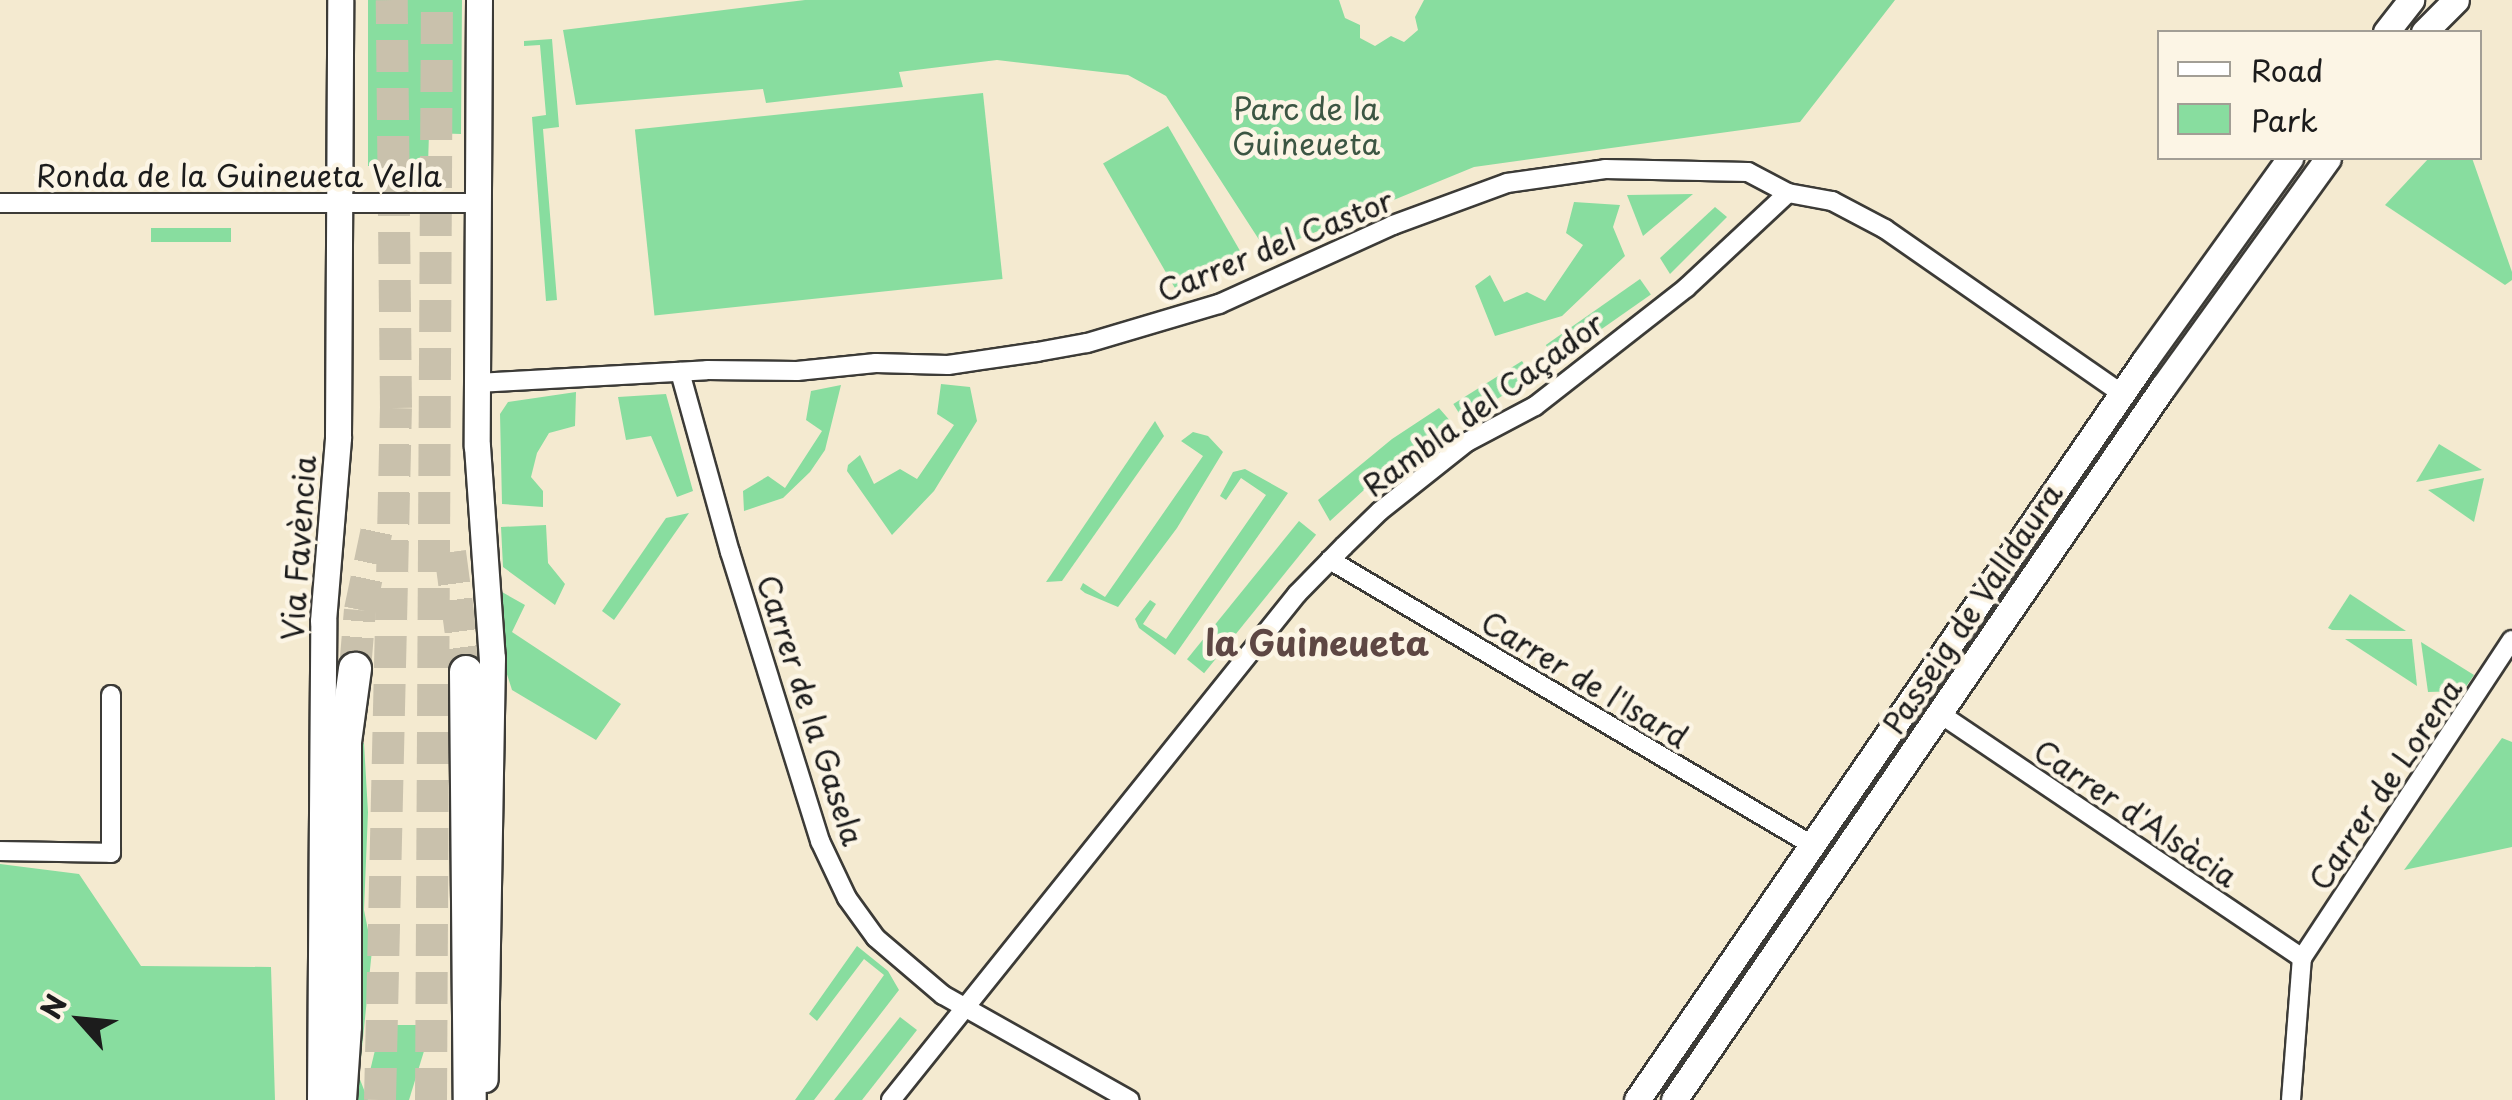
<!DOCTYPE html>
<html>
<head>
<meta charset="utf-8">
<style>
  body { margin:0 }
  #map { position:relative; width:2512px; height:1100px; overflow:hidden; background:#f4ead0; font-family:"Playpen Sans",sans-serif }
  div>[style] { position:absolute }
  .green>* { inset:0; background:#88dd9f; transform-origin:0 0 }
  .highway-tunnel>* { height:32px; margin-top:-16px; transform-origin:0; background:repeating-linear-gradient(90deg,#c9c1ac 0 32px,transparent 0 48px) }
  .roads { filter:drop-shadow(2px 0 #3c3b37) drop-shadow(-2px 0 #3c3b37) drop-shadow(0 2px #3c3b37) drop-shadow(0 -2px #3c3b37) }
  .street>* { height:18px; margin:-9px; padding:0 9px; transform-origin:9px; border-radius:9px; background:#fff }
  .secondary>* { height:25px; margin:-12.5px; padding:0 12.5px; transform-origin:12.5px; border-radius:12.5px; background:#fff }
  .highway>* { height:32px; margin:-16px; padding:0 16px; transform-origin:16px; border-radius:16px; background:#fff }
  span { translate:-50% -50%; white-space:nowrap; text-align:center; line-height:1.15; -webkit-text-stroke:9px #fcf5e5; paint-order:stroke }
  .park-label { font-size:30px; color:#3c5643 }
  .street-label { font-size:30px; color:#1c1c1c }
  .quarter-label { font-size:35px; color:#5e4744; font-weight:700 }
  .legend { position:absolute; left:2157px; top:30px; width:325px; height:130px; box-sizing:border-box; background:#fcf5e5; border:2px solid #a29e95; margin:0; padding:12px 18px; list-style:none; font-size:30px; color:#1c1c1c }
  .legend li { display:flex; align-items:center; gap:20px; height:50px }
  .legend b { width:50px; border:2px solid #a29e95 }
  .north { position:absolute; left:30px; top:970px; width:100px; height:100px; -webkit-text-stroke:8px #fcf5e5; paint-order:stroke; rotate:297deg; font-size:28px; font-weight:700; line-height:40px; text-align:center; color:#1c1c1c }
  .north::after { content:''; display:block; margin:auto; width:35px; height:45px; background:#1c1c1c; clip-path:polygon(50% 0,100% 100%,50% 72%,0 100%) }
</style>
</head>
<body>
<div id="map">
  <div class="green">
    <i style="clip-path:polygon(368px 0,462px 0,461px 134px,429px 133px,428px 165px,368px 166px)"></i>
    <i style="clip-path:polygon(805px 0,1339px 0,1345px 18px,1360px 25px,1360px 38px,1375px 46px,1391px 36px,1404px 42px,1418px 30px,1415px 17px,1424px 0,1895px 0,1800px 122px,1474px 167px,1267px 252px,1166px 96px,1128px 75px,997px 60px,899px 72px,903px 87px,766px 103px,763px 89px,576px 105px,563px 30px)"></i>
    <i style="clip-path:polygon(552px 39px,559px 127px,543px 129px,557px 300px,546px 301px,532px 117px,546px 115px,540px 45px,524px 46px,524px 41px)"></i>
    <i style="left:983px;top:93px;width:187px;height:350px;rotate:84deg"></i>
    <i style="left:1168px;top:126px;width:148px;height:75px;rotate:60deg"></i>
    <i style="clip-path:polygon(2429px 158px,2472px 158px,2512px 272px,2512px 280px,2505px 285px,2385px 205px)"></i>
    <i style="clip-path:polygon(1693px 194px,1643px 236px,1627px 195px)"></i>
    <i style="clip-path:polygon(1574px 202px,1620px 205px,1613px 227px,1625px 256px,1562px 316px,1495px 336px,1475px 286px,1490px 275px,1504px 302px,1527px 292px,1545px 301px,1583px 245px,1566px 233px)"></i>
    <i style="clip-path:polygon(1715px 207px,1727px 217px,1670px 274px,1660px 258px)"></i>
    <i style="left:151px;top:228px;width:80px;height:14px"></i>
    <i style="left:1640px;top:279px;width:19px;height:115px;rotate:55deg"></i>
    <i style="left:1522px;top:361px;width:19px;height:81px;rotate:58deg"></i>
    <i style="clip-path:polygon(941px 384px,970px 387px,977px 421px,934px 491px,892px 535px,847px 471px,848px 465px,860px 455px,874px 484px,900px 469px,917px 479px,954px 425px,937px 414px)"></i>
    <i style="clip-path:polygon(841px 385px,825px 450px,810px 472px,783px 498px,744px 511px,743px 491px,768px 476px,785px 488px,822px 431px,806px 420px,811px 391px)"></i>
    <i style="clip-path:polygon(576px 392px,575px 426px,549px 433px,537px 453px,531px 477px,543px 491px,543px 507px,502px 504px,500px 414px,508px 402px)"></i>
    <i style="clip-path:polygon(666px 394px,693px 491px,677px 497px,651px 436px,626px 440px,618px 397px)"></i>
    <i style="clip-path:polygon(1439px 408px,1452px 423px,1387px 469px,1330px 521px,1318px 500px,1392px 439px)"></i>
    <i style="clip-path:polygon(1155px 421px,1164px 436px,1062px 581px,1046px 582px)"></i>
    <i style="clip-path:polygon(1193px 432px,1208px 436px,1223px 452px,1177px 528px,1118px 607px,1085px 593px,1080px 589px,1083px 583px,1105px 597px,1203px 456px,1181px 441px)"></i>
    <i style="clip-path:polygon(2439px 444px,2482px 470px,2416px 482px)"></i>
    <i style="clip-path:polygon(1245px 469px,1288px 493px,1175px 655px,1139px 628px,1135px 619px,1150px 600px,1156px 604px,1143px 624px,1166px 639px,1266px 495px,1241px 478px,1226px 500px,1220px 496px,1233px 472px)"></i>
    <i style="clip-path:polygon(2484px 478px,2474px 522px,2428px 490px)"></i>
    <i style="clip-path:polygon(689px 513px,614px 620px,602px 611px,666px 518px)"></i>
    <i style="left:1299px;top:521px;width:22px;height:178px;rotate:39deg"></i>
    <i style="clip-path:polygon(546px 525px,548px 563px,565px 584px,555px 605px,503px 567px,501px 527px)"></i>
    <i style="clip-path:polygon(502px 592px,525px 605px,512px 632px,621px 704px,596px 740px,512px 690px,504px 665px)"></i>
    <i style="clip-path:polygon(2350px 594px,2406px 631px,2332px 630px,2328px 628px)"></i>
    <i style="clip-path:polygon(2345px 639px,2412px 639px,2417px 686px)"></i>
    <i style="clip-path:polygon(2421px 642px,2474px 675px,2463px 691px,2428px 692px)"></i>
    <i style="clip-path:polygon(2502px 738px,2512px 742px,2512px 847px,2404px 870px)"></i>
    <i style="clip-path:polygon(356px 742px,364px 743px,368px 812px,364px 910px,372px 950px,359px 1077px,368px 1100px,352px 1100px)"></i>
    <i style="clip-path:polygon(0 864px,79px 874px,141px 966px,271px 967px,275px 1100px,0 1100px)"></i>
    <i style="clip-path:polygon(857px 946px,888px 971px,899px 990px,814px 1100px,795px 1100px,884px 975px,864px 959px,817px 1021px,809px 1014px)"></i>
    <i style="clip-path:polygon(900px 1017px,917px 1030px,862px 1100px,834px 1100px)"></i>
    <i style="clip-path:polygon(381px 1025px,432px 1025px,409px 1100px,382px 1100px,370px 1071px)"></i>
  </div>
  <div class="highway-tunnel">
    <i style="left:450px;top:552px;width:121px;rotate:82.4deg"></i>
    <i style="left:355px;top:669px;width:59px;rotate:-85.2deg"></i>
    <i style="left:360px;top:610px;width:93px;rotate:-78.2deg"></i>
    <i style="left:380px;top:1100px;width:692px;rotate:-88.68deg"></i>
    <i style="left:396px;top:408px;width:408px;rotate:-90.6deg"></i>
    <i style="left:431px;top:1100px;width:1100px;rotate:-89.69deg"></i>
  </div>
  <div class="roads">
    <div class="street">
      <i style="left:0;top:203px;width:478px"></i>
      <i style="left:680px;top:372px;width:187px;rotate:74.5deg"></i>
      <i style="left:730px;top:552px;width:303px;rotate:72.7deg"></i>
      <i style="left:820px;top:841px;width:63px;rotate:64.7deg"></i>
      <i style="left:847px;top:898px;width:49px;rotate:54.1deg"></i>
      <i style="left:876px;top:938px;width:88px;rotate:40.4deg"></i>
      <i style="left:943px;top:995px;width:214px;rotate:29.4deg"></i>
      <i style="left:477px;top:383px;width:230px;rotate:-3.2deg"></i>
      <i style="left:707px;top:370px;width:90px;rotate:0.6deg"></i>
      <i style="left:797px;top:371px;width:79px;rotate:-5.8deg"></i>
      <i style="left:876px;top:363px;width:72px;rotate:1.6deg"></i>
      <i style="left:948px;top:365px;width:90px;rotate:-8.3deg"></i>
      <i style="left:1037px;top:352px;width:51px;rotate:-10.2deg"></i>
      <i style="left:1087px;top:343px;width:138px;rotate:-16.5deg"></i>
      <i style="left:1219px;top:304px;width:191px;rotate:-24.4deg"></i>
      <i style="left:1393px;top:225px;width:121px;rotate:-20.2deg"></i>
      <i style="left:1507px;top:183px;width:99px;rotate:-8.1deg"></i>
      <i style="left:1605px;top:169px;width:143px;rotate:1.2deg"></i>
      <i style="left:1748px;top:172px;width:45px;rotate:27.7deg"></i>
      <i style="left:1788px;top:193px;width:45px;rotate:10.3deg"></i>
      <i style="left:1832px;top:201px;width:60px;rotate:27.8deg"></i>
      <i style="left:1885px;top:229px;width:289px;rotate:34.8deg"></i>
      <i style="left:1330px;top:560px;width:560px;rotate:30.6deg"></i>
      <i style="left:1939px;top:713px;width:438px;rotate:34deg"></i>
      <i style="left:0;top:851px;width:111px;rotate:1deg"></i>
      <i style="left:111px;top:853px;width:158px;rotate:-90deg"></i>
      <i style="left:2302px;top:958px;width:381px;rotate:-56.6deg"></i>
      <i style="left:891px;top:1100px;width:649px;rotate:-51.26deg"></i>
      <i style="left:1297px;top:594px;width:67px;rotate:-45.6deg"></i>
      <i style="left:1344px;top:546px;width:50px;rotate:-44.2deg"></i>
      <i style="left:1380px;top:511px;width:111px;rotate:-38.4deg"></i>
      <i style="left:1467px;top:442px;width:77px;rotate:-27.9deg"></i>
      <i style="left:1535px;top:406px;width:192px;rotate:-38deg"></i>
      <i style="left:1686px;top:288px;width:139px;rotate:-43deg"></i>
      <i style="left:2291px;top:1100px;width:142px;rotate:-85.6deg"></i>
    </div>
    <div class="secondary">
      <i style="left:479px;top:0;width:446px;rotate:90.3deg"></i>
      <i style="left:477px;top:446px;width:213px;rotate:86deg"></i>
      <i style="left:492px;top:658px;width:421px;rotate:91deg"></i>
      <i style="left:2386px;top:32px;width:41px;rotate:-52deg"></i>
      <i style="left:2424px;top:32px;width:45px;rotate:-45deg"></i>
      <i style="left:320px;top:1100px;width:479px;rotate:-89.6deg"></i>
      <i style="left:323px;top:621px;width:185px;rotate:-85.3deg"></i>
      <i style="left:338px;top:437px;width:437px;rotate:-89.7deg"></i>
      <i style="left:1637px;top:1100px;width:898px;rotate:-55.53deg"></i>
      <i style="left:2145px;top:360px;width:249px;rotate:-54.3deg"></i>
      <i style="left:1674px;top:1100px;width:865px;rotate:-55.56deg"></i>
      <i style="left:2163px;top:387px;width:282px;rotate:-54.2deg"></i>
    </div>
    <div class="highway">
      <i style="left:466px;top:672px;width:428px;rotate:89.5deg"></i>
      <i style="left:340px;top:1100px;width:74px;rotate:-86.1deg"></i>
      <i style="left:345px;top:1026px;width:284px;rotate:-90deg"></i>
      <i style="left:345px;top:742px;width:74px;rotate:-82.2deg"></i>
    </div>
  </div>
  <div class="park-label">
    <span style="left:1306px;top:125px">Parc de la<br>Guineueta</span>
  </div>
  <div class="street-label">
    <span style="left:239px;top:175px">Ronda de la Guineueta Vella</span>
    <span style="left:1275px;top:245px;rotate:-22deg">Carrer del Castor</span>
    <span style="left:1483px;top:404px;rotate:-36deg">Rambla del Caçador</span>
    <span style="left:298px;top:548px;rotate:-86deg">Via Favència</span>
    <span style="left:1972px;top:608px;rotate:-56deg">Passeig de Valldaura</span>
    <span style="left:1585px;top:679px;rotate:31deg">Carrer de l'Isard</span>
    <span style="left:811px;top:710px;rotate:72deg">Carrer de la Gasela</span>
    <span style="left:2385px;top:784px;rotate:-56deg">Carrer de Lorena</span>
    <span style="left:2136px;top:813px;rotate:34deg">Carrer d'Alsàcia</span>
  </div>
  <div class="quarter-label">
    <span style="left:1317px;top:642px">la Guineueta</span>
  </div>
  <ul class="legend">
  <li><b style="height:12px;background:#fff"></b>Road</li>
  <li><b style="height:28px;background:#88dd9f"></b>Park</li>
  </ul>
  <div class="north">N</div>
</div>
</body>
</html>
